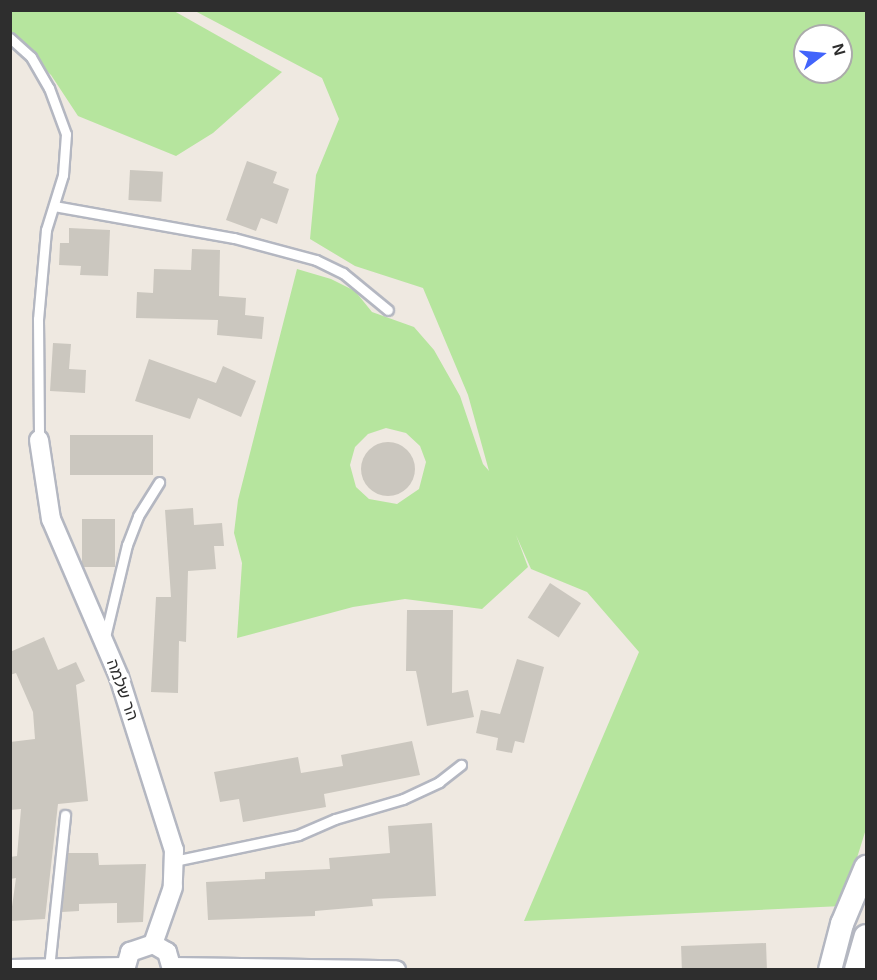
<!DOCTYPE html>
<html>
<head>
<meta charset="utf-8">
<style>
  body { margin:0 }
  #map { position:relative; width:877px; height:980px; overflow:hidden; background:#efe9e1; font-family:Helvetica,"Noto Sans Hebrew",sans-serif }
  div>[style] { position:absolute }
  .green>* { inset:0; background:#b6e59e }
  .building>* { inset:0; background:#cbc7bf; transform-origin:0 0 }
  .round { border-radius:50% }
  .roads { filter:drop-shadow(2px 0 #b4b7c1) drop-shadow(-2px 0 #b4b7c1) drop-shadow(0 2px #b4b7c1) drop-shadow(0 -2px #b4b7c1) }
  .service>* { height:9px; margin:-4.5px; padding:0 4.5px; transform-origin:4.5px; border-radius:4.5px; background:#fff }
  .minor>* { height:18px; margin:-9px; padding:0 9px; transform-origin:9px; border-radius:9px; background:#fff }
  .tertiary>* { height:22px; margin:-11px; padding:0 11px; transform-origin:11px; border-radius:11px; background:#fff }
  span { translate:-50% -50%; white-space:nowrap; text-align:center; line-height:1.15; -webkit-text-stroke:6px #fff; paint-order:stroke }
  .street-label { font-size:16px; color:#2e2e2e }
  .frame { position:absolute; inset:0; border:12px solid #2e2e2e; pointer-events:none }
  .north { position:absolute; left:793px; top:24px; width:60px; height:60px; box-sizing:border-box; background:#fff; border:2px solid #ababab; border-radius:50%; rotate:74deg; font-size:16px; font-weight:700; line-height:24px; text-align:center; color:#2e2e2e }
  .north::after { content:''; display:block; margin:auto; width:21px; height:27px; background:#4264fb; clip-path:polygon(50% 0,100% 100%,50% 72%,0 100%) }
</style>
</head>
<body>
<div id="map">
  <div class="green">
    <i style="clip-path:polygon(11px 11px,174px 11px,282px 72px,213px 133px,176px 156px,78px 116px,51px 75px,11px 38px)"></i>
    <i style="clip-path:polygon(evenodd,195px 11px,866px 11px,866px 829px,842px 906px,524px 921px,639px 652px,587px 592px,531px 569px,516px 535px,528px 567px,482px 609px,405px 599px,353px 607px,237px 638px,242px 563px,234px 533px,238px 500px,297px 269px,331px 279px,355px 291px,372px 312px,414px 327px,434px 350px,460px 396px,483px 464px,489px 471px,468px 395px,423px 288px,355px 266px,310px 239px,316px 175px,339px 119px,322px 78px,195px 11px,805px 36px,841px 36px,841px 72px,805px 72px,805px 36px,195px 11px,386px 428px,406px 433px,420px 446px,426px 462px,419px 489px,397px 504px,369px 499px,356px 487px,350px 465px,355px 447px,368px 434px,386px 428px)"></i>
  </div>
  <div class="building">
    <i style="clip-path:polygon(247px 161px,277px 172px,273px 183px,289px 189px,277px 224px,261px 218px,256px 231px,226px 220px)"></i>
    <i style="left:130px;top:170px;width:33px;height:30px;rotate:3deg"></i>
    <i style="clip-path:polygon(69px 228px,110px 230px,108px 276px,80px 275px,81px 266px,59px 265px,60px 243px,69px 243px)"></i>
    <i style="clip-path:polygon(192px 249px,220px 250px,219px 296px,246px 298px,245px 315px,264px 317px,262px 339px,217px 335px,218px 320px,136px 318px,137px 292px,153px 293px,154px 269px,191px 270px)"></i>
    <i style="clip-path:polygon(53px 343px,71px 344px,69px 369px,86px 370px,85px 393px,50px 391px)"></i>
    <i style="clip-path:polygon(149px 359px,216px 383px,223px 366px,256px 381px,241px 417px,198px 398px,190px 419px,135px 401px)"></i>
    <i style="left:70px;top:435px;width:83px;height:40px"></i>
    <i class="round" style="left:361px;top:442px;width:54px;height:54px"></i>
    <i style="clip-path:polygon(193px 508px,194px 525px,222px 523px,224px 546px,214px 546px,216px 569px,188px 571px,186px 642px,179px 641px,178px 693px,151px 692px,156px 597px,171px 597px,165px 510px)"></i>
    <i style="left:82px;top:519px;width:33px;height:48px"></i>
    <i style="left:550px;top:583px;width:37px;height:41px;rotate:33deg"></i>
    <i style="clip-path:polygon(407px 610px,453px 610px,452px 693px,468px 690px,474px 717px,427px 726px,416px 671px,406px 671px)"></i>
    <i style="clip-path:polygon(44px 637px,58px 670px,76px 662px,85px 681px,76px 685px,88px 801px,58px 804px,45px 919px,10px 921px,16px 878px,10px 879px,10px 857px,17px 856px,21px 809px,10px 810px,10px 742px,35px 739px,33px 712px,16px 673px,10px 675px,10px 652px)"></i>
    <i style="clip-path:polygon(517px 659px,544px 667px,524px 743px,515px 741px,512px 753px,496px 750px,498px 738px,476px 733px,481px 710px,500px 714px)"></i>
    <i style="clip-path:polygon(412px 741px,420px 775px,324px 794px,326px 807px,243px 822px,239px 799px,220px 802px,214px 772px,298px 757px,301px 773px,343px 766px,341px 755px)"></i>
    <i style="clip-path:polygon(432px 823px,436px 896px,372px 899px,373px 906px,315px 911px,315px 916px,208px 920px,206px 882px,265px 879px,265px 872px,330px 869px,329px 858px,390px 853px,388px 826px)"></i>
    <i style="clip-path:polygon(68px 853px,98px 853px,99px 865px,146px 864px,143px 922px,117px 923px,117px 903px,79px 904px,79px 911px,62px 912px)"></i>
    <i style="left:766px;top:943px;width:26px;height:85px;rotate:88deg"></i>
  </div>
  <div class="roads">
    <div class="service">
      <i style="left:10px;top:38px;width:28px;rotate:42deg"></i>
      <i style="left:31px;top:57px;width:36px;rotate:60deg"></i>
      <i style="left:49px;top:88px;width:49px;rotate:69.7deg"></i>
      <i style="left:66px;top:134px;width:41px;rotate:94.2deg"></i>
      <i style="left:63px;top:175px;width:58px;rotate:107.2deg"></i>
      <i style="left:46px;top:230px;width:89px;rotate:95.1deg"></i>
      <i style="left:38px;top:319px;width:121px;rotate:89.5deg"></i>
      <i style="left:54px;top:206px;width:183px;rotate:10.1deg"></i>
      <i style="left:234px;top:238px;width:85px;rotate:15deg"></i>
      <i style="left:316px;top:260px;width:30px;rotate:26deg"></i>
      <i style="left:343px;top:273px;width:58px;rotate:39.4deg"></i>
      <i style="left:105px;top:637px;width:95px;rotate:-76.6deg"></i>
      <i style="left:127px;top:545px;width:31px;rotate:-69deg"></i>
      <i style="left:138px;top:516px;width:40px;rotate:-58deg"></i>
      <i style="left:174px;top:861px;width:127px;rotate:-11.8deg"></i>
      <i style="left:298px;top:835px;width:40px;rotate:-23.4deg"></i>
      <i style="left:335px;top:819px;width:71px;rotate:-16.4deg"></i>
      <i style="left:403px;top:799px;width:40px;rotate:-25deg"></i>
      <i style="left:439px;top:782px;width:28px;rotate:-38deg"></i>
      <i style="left:49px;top:968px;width:154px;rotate:-84deg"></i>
    </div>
    <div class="minor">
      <i style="left:39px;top:440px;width:80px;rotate:81.4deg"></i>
      <i style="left:51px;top:519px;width:172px;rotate:66.7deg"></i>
      <i style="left:119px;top:677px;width:182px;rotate:72.4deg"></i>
      <i style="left:174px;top:850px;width:37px;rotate:92deg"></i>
      <i style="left:173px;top:887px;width:60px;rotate:109.3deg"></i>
      <i style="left:172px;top:967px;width:224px;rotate:0.8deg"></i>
      <i style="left:10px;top:969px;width:115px;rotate:-1deg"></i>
      <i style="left:125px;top:970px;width:19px;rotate:-74deg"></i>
      <i style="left:130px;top:952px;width:24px;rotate:-19deg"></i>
      <i style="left:153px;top:944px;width:16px;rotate:30deg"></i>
      <i style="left:167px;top:952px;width:19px;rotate:74deg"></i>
    </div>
    <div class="tertiary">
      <i style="left:830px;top:970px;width:48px;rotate:-75.4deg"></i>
      <i style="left:842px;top:924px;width:62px;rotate:-67.2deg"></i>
      <i style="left:856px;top:970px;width:35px;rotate:-74deg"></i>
    </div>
  </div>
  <div class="street-label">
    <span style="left:122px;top:690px;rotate:70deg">הר שלמה</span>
  </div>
  <div class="frame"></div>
  <div class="north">N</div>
</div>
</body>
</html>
